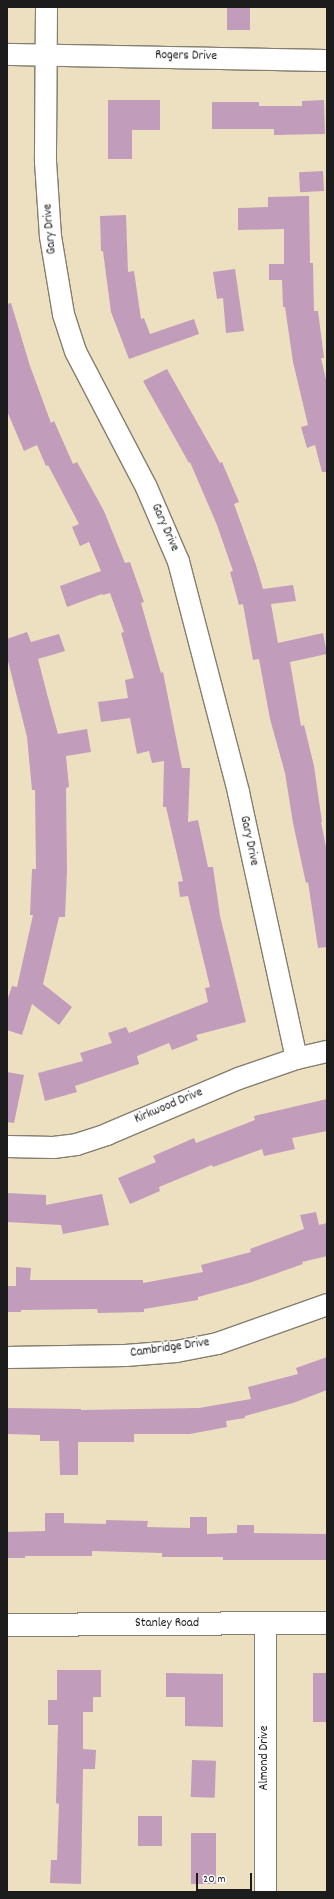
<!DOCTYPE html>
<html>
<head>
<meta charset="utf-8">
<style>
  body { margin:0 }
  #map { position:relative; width:334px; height:1899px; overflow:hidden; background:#ede0c0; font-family:Dekko,sans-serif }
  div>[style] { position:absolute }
  .building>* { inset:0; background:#c19cbb; transform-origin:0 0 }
  .roads { filter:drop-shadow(1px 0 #847e6e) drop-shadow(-1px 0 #847e6e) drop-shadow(0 1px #847e6e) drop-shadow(0 -1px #847e6e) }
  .minor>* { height:21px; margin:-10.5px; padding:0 10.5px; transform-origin:10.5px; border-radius:10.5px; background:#fff }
  .tertiary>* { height:22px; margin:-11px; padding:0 11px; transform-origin:11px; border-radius:11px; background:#fff }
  span { translate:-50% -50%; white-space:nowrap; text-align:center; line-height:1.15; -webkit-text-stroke:3px #fff; paint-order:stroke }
  .street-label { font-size:13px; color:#1c1c1c }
  .frame { position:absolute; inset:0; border:8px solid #1c1c1c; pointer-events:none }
  .scale { position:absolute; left:196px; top:1873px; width:56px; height:18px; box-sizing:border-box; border:2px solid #1c1c1c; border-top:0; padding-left:5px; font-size:12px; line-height:14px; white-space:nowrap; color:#1c1c1c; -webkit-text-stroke:3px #fff; paint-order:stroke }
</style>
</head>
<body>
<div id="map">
  <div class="building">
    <i style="left:227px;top:7px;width:23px;height:23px"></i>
    <i style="clip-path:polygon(108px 100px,160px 100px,160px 130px,132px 130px,132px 159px,108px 159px)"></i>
    <i style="clip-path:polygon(324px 100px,325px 134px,274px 135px,274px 129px,212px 129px,212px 102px,259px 102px,259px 106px,302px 106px,302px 101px)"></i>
    <i style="left:323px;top:171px;width:20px;height:24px;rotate:87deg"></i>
    <i style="clip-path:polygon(309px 196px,310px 263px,313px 263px,314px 311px,318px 311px,324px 358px,321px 358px,327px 384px,327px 472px,322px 472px,315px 445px,307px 448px,301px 427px,308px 425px,293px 362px,285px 307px,283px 307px,282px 280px,269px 280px,269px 264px,284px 264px,284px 229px,238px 230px,238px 208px,268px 207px,268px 197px)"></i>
    <i style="clip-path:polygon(126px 215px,128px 272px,134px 271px,141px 319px,144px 318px,150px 334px,194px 319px,199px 334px,129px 359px,111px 312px,103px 251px,101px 251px,100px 216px)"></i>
    <i style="clip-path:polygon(235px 269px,244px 331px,226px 333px,223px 298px,217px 299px,213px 272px)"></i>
    <i style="clip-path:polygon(11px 303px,30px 366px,51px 423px,54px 421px,73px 464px,77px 462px,104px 511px,125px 563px,130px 562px,144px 602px,141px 603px,161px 673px,163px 672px,182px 768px,190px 768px,188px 822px,198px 820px,208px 867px,213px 867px,220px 916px,246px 1022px,196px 1035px,198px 1040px,172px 1050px,169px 1043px,137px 1056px,139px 1064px,75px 1086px,77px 1092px,45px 1101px,38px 1073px,83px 1061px,80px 1053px,112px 1043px,108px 1033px,126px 1027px,129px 1033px,208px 1002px,205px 988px,210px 987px,188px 896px,180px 897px,178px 882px,183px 881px,166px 807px,163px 807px,164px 761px,152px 763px,149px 751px,137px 754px,130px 718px,101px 722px,98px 702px,128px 698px,125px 680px,134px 678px,121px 633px,124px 632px,110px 593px,103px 595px,102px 594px,67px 607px,60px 586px,101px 571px,89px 542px,80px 546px,72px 527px,79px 524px,48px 465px,46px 466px,37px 445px,24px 451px,7px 411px,7px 304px)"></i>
    <i style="clip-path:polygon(167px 369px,220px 463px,222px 462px,239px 502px,234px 504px,256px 565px,263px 589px,293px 585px,296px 601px,271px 604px,278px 643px,323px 633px,327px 654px,290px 662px,301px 726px,304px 725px,314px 766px,322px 822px,321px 822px,327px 852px,327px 947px,318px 948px,308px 882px,306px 883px,293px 823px,285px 773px,270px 719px,259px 659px,253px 660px,243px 604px,239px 605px,230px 572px,233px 571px,217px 525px,190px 462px,189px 463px,143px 381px)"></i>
    <i style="clip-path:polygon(27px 632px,31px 642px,59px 634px,65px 651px,38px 659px,47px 694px,58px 734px,87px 729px,91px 752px,66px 756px,69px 787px,66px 788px,67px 871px,65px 917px,59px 917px,43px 984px,72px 1007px,59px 1025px,32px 1004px,22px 1035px,7px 1030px,7px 1001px,12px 986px,17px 987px,33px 915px,30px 915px,32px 869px,36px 869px,35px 790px,32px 790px,27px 737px,7px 657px,7px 639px)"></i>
    <i style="clip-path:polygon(7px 1072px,24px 1075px,14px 1123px,7px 1122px)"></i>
    <i style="clip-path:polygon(327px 1099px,327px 1131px,292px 1138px,295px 1149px,264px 1156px,262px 1149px,213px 1167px,212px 1165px,159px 1187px,160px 1191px,130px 1204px,118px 1178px,156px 1162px,153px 1156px,194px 1138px,196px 1143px,255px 1120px,254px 1116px)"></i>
    <i style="clip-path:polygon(7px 1193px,46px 1195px,46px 1205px,102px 1194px,109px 1225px,63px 1234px,61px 1225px,7px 1222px)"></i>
    <i style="clip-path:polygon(316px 1212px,319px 1225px,327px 1223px,327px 1256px,302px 1262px,303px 1264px,249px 1283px,198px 1297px,198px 1300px,144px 1309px,144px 1312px,98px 1313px,97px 1309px,21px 1310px,21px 1312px,7px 1312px,7px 1286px,16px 1286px,16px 1267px,31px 1268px,30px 1280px,143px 1280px,143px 1283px,203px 1272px,201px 1265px,251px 1252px,250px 1249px,304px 1229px,300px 1215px)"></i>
    <i style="clip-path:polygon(327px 1357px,327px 1390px,293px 1403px,245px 1416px,245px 1418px,226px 1421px,227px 1427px,190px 1434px,134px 1434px,134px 1442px,78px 1442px,78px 1475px,60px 1475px,59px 1441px,40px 1441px,40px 1435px,7px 1434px,7px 1408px,81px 1409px,81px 1410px,199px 1408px,251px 1399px,248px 1387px,298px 1374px,296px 1368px)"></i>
    <i style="clip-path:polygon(45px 1513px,64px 1513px,64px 1523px,106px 1524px,106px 1520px,148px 1521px,147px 1527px,190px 1528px,190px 1517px,207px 1517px,207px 1534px,237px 1533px,237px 1525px,254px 1525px,254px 1533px,327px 1534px,327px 1560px,223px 1560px,223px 1557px,162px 1557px,162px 1553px,92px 1551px,92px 1556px,25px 1556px,25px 1558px,7px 1558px,7px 1532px,45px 1531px)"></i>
    <i style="clip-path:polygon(57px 1670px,101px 1670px,101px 1697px,93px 1697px,93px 1712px,83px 1712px,83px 1749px,96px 1750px,95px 1769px,83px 1769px,81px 1884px,50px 1883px,51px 1860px,57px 1860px,59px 1804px,56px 1803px,58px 1725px,48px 1725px,48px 1700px,57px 1700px)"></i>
    <i style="clip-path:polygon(166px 1673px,223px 1674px,223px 1727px,185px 1726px,185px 1697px,166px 1697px)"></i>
    <i style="left:313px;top:1673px;width:14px;height:49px"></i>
    <i style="left:192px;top:1760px;width:24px;height:37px;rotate:2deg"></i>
    <i style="left:138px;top:1816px;width:24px;height:30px"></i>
    <i style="left:191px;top:1833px;width:25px;height:51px"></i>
  </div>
  <div class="roads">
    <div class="minor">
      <i style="left:46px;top:7px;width:154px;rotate:90.4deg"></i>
      <i style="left:45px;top:161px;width:75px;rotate:86.2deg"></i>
      <i style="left:50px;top:236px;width:79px;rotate:80.5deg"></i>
      <i style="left:63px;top:314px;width:39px;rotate:72deg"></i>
      <i style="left:75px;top:351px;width:153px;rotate:62.4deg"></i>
      <i style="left:146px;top:487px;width:81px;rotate:66.6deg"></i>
      <i style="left:178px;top:561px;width:239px;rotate:75.4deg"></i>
      <i style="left:238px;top:792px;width:272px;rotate:77.7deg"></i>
      <i style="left:7px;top:54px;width:320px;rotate:1.1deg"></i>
      <i style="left:7px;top:1146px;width:46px;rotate:1.2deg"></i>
      <i style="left:53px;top:1147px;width:23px;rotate:-7deg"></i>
      <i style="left:76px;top:1144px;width:32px;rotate:-18deg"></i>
      <i style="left:106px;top:1134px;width:143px;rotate:-23deg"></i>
      <i style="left:238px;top:1078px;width:61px;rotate:-19deg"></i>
      <i style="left:296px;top:1058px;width:32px;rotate:-13deg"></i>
      <i style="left:7px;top:1357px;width:118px;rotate:-1deg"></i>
      <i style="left:125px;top:1355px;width:51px;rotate:-4.5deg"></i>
      <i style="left:176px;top:1351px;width:42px;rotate:-11deg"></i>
      <i style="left:217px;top:1343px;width:117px;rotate:-19.5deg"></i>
      <i style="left:265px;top:1624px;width:268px;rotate:90deg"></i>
    </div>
    <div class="tertiary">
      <i style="left:7px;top:1625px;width:320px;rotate:-0.4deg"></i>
    </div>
  </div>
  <div class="street-label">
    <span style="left:186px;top:57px;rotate:1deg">Rogers Drive</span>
    <span style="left:51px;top:229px;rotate:-95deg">Gary Drive</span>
    <span style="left:164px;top:528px;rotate:66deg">Gary Drive</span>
    <span style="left:248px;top:841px;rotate:78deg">Gary Drive</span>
    <span style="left:169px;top:1107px;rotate:-23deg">Kirkwood Drive</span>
    <span style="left:170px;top:1349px;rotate:-8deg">Cambridge Drive</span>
    <span style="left:167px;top:1624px">Stanley Road</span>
    <span style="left:265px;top:1758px;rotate:-90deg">Almond Drive</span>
  </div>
  <div class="frame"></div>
  <div class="scale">20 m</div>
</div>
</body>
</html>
